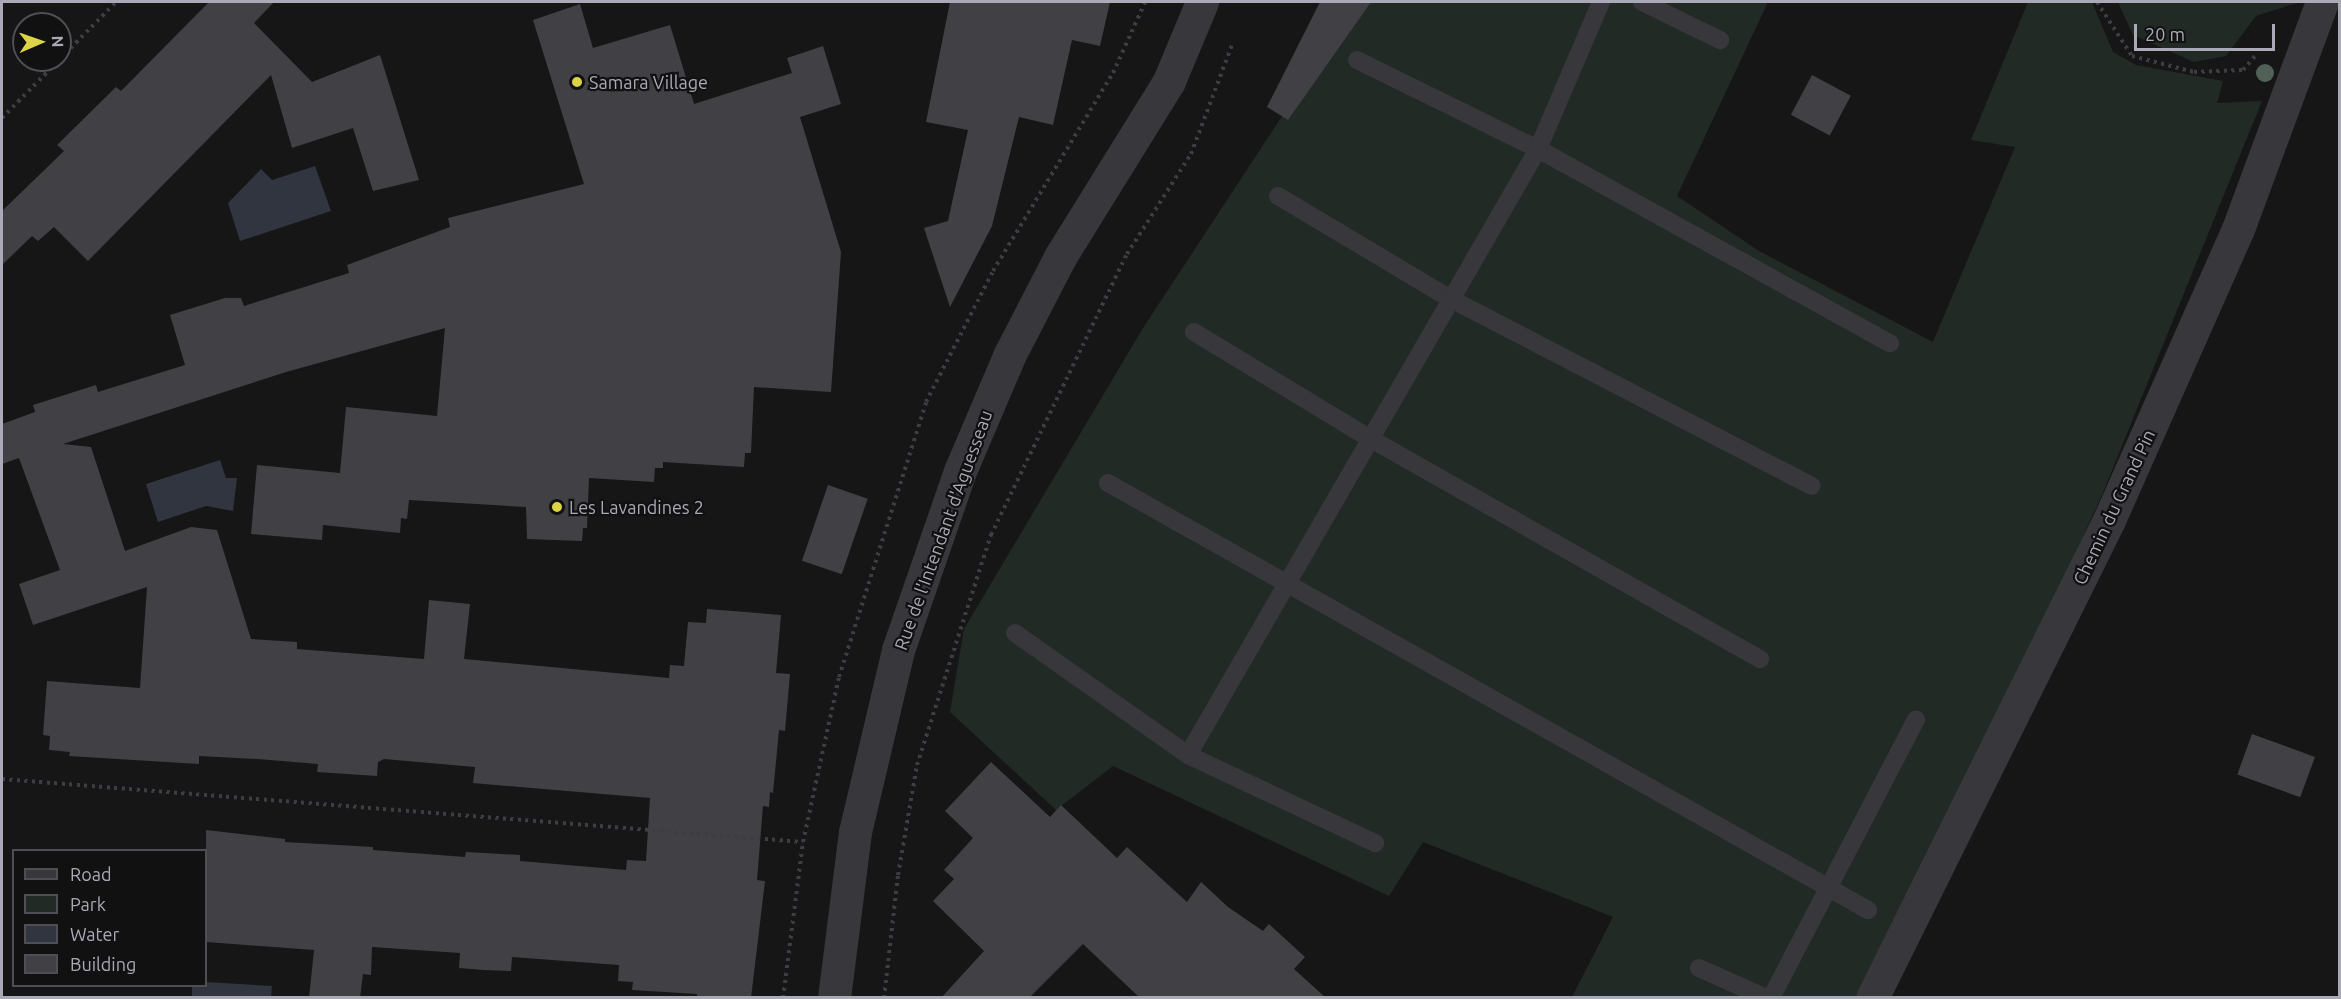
<!DOCTYPE html>
<html>
<head>
<meta charset="utf-8">
<style>
  body { margin:0 }
  #map { position:relative; width:2341px; height:999px; overflow:hidden; background:#161617; font-family:Ubuntu,sans-serif }
  div>[style] { position:absolute }
  .green>* { inset:0; background:#222a26 }
  .water>* { inset:0; background:#30353f }
  .building>* { inset:0; background:#414044; transform-origin:0 0 }
  .path>* { height:4px; margin-top:-2px; transform-origin:0; background:repeating-linear-gradient(90deg,#3d3d43 0 3px,transparent 0 7.5px) }
  .service>* { height:18px; margin:-9px; padding:0 9px; transform-origin:9px; border-radius:9px; background:#38373c }
  .minor>* { height:33px; margin:-16.5px; padding:0 16.5px; transform-origin:16.5px; border-radius:16.5px; background:#38373c }
  .tertiary>* { height:33px; margin:-16.5px; padding:0 16.5px; transform-origin:16.5px; border-radius:16.5px; background:#38373c }
  .trees>* { width:18px; height:18px; margin:-9px; border-radius:50%; background:#516157 }
  .dots>* { width:16px; height:16px; translate:-50% -50%; box-sizing:border-box; border:3px solid #111112; border-radius:50% }
  span { translate:-50% -50%; white-space:nowrap; text-align:center; line-height:1.15; -webkit-text-stroke:4.5px #111112; paint-order:stroke }
  .poi-label { font-size:18px; color:#a9aab6 }
  .left { translate:0 -50%; text-align:left }
  .street-label { font-size:18px; color:#a9aab6 }
  .frame { position:absolute; inset:0; border:3px solid #a9aab6; pointer-events:none }
  .legend { position:absolute; left:12px; top:849px; width:195px; height:138px; box-sizing:border-box; background:#111112; border:2px solid #4e4e54; margin:0; padding:8px 10px; list-style:none; font-size:18px; color:#a9aab6 }
  .legend li { display:flex; align-items:center; gap:12px; height:30px }
  .legend b { width:30px; border:2px solid #4e4e54 }
  .north { position:absolute; left:12px; top:12px; width:60px; height:60px; box-sizing:border-box; background:#111112; border:2px solid #4e4e54; border-radius:50%; rotate:88deg; font-size:16px; font-weight:700; line-height:24px; text-align:center; color:#a9aab6 }
  .north::after { content:''; display:block; margin:auto; width:21px; height:27px; background:#ddd348; clip-path:polygon(50% 0,100% 100%,50% 72%,0 100%) }
  .scale { position:absolute; left:2134px; top:24px; width:141px; height:27px; box-sizing:border-box; border:3px solid #a9aab6; border-top:0; padding-left:8px; font-size:18px; line-height:21px; white-space:nowrap; color:#a9aab6; -webkit-text-stroke:4px #111112; paint-order:stroke }
</style>
</head>
<body>
<div id="map">
  <div class="green">
    <i style="clip-path:polygon(1357px 2px,1768px 2px,1677px 196px,1759px 251px,1933px 342px,2015px 147px,1971px 140px,2028px 2px,2092px 2px,2113px 52px,2136px 65px,2223px 81px,2217px 103px,2262px 101px,2102px 495px,1998px 721px,1858px 997px,1572px 997px,1613px 917px,1423px 842px,1389px 896px,1113px 766px,1056px 810px,950px 712px,964px 629px,1143px 328px)"></i>
    <i style="clip-path:polygon(2118px 2px,2300px 2px,2256px 16px,2226px 56px,2194px 62px,2133px 35px)"></i>
  </div>
  <div class="water">
    <i style="clip-path:polygon(315px 166px,331px 211px,240px 241px,228px 203px,261px 169px,272px 180px)"></i>
    <i style="clip-path:polygon(220px 460px,226px 478px,237px 478px,233px 511px,206px 506px,158px 522px,146px 484px)"></i>
    <i style="clip-path:polygon(206px 982px,272px 986px,271px 997px,192px 997px,192px 986px,206px 986px)"></i>
  </div>
  <div class="building">
    <i style="clip-path:polygon(209px 2px,274px 2px,254px 23px,312px 82px,380px 55px,419px 180px,373px 191px,353px 128px,292px 148px,271px 75px,88px 261px,54px 227px,38px 241px,32px 236px,2px 265px,2px 211px,64px 151px,57px 145px,116px 87px,121px 91px)"></i>
    <i style="clip-path:polygon(950px 2px,1110px 2px,1100px 46px,1072px 40px,1053px 125px,1019px 117px,992px 226px,950px 307px,924px 228px,948px 221px,968px 130px,926px 122px)"></i>
    <i style="clip-path:polygon(1320px 2px,1371px 2px,1288px 120px,1267px 107px)"></i>
    <i style="clip-path:polygon(580px 4px,593px 48px,670px 25px,694px 104px,792px 73px,787px 58px,823px 46px,841px 104px,800px 117px,841px 252px,831px 392px,754px 387px,751px 453px,745px 453px,744px 467px,663px 462px,663px 468px,655px 468px,654px 482px,589px 478px,587px 528px,583px 528px,582px 541px,527px 539px,526px 507px,409px 500px,407px 519px,401px 518px,400px 533px,323px 525px,322px 540px,251px 534px,257px 465px,340px 473px,346px 407px,437px 416px,445px 328px,286px 372px,63px 444px,91px 447px,125px 551px,191px 527px,217px 530px,251px 639px,297px 642px,297px 649px,424px 659px,429px 600px,470px 604px,464px 659px,669px 678px,670px 665px,684px 666px,688px 622px,706px 623px,707px 609px,781px 615px,776px 673px,790px 674px,785px 731px,779px 730px,773px 793px,770px 792px,769px 807px,763px 806px,757px 880px,765px 881px,751px 998px,697px 998px,697px 994px,632px 990px,633px 982px,618px 981px,619px 965px,512px 957px,511px 971px,484px 970px,459px 968px,460px 953px,372px 947px,371px 975px,363px 974px,360px 998px,309px 998px,314px 950px,206px 942px,206px 830px,285px 839px,285px 842px,373px 847px,373px 850px,465px 857px,466px 852px,520px 855px,520px 861px,626px 870px,627px 860px,646px 861px,650px 798px,473px 783px,475px 767px,384px 759px,378px 762px,377px 776px,317px 772px,318px 764px,258px 759px,199px 756px,199px 764px,69px 756px,70px 752px,49px 750px,50px 736px,43px 735px,47px 681px,140px 688px,147px 587px,33px 625px,19px 584px,60px 570px,19px 458px,2px 464px,2px 424px,35px 412px,33px 405px,96px 385px,98px 392px,185px 365px,170px 315px,225px 298px,241px 298px,244px 306px,349px 273px,347px 265px,450px 227px,448px 218px,584px 184px,533px 20px)"></i>
    <i style="left:1812px;top:75px;width:44px;height:45px;rotate:28deg"></i>
    <i style="left:828px;top:485px;width:42px;height:80px;rotate:19deg"></i>
    <i style="left:2252px;top:734px;width:67px;height:43px;rotate:20deg"></i>
    <i style="clip-path:polygon(991px 762px,1050px 817px,1061px 805px,1117px 858px,1127px 847px,1187px 902px,1201px 882px,1228px 907px,1263px 931px,1269px 924px,1305px 957px,1294px 969px,1326px 998px,1140px 998px,1083px 944px,1029px 998px,941px 998px,984px 951px,933px 901px,954px 879px,944px 870px,973px 838px,945px 811px)"></i>
  </div>
  <div class="path">
    <i style="left:2097px;top:2px;width:64px;rotate:57.1deg"></i>
    <i style="left:2132px;top:56px;width:64px;rotate:14.5deg"></i>
    <i style="left:2194px;top:72px;width:49px;rotate:-2.3deg"></i>
    <i style="left:2243px;top:70px;width:21px;rotate:-49deg"></i>
    <i style="left:60px;top:59px;width:80px;rotate:-45.5deg"></i>
    <i style="left:2px;top:118px;width:81px;rotate:-45.5deg"></i>
    <i style="left:2px;top:779px;width:803px;rotate:4.5deg"></i>
    <i style="left:783px;top:998px;width:157px;rotate:-82.7deg"></i>
    <i style="left:803px;top:842px;width:169px;rotate:-77.7deg"></i>
    <i style="left:839px;top:677px;width:288px;rotate:-72.4deg"></i>
    <i style="left:926px;top:402px;width:147px;rotate:-62.9deg"></i>
    <i style="left:993px;top:271px;width:232px;rotate:-58.8deg"></i>
    <i style="left:1113px;top:73px;width:78px;rotate:-65.7deg"></i>
    <i style="left:884px;top:998px;width:124px;rotate:-83.5deg"></i>
    <i style="left:898px;top:875px;width:112px;rotate:-80.2deg"></i>
    <i style="left:917px;top:765px;width:242px;rotate:-72.2deg"></i>
    <i style="left:991px;top:535px;width:312px;rotate:-64.2deg"></i>
    <i style="left:1127px;top:254px;width:119px;rotate:-57.4deg"></i>
    <i style="left:1191px;top:154px;width:116px;rotate:-69.4deg"></i>
  </div>
  <div class="service">
    <i style="left:1642px;top:2px;width:87px;rotate:26deg"></i>
    <i style="left:1357px;top:60px;width:202px;rotate:26.2deg"></i>
    <i style="left:1538px;top:149px;width:402px;rotate:28.9deg"></i>
    <i style="left:1278px;top:196px;width:201px;rotate:30.8deg"></i>
    <i style="left:1451px;top:299px;width:406px;rotate:27.4deg"></i>
    <i style="left:1194px;top:332px;width:207px;rotate:31.2deg"></i>
    <i style="left:1371px;top:439px;width:447px;rotate:29.5deg"></i>
    <i style="left:1108px;top:483px;width:872px;rotate:29.33deg"></i>
    <i style="left:1015px;top:633px;width:212px;rotate:35.2deg"></i>
    <i style="left:1188px;top:755px;width:207px;rotate:25.2deg"></i>
    <i style="left:1188px;top:755px;width:700px;rotate:-59.99deg"></i>
    <i style="left:1538px;top:149px;width:160px;rotate:-66.8deg"></i>
    <i style="left:1699px;top:968px;width:73px;rotate:24.1deg"></i>
    <i style="left:1771px;top:998px;width:314px;rotate:-62.5deg"></i>
  </div>
  <div class="minor">
    <i style="left:1872px;top:998px;width:534px;rotate:-63.63deg"></i>
    <i style="left:2109px;top:520px;width:318px;rotate:-66.1deg"></i>
    <i style="left:2238px;top:229px;width:242px;rotate:-69.7deg"></i>
  </div>
  <div class="tertiary">
    <i style="left:834px;top:998px;width:167px;rotate:-82.8deg"></i>
    <i style="left:855px;top:832px;width:187px;rotate:-76.7deg"></i>
    <i style="left:898px;top:650px;width:189px;rotate:-70.9deg"></i>
    <i style="left:960px;top:471px;width:127px;rotate:-66.9deg"></i>
    <i style="left:1010px;top:354px;width:109px;rotate:-62.7deg"></i>
    <i style="left:1060px;top:257px;width:207px;rotate:-58.2deg"></i>
    <i style="left:1169px;top:81px;width:86px;rotate:-67.3deg"></i>
  </div>
  <div class="trees">
    <i style="left:2265px;top:73px"></i>
  </div>
  <div class="dots">
    <i style="left:577px;top:82px;background:#ddd348"></i>
    <i style="left:557px;top:507px;background:#ddd348"></i>
  </div>
  <div class="poi-label">
    <span class="left" style="left:589px;top:82px">Samara Village</span>
    <span class="left" style="left:569px;top:507px">Les Lavandines 2</span>
  </div>
  <div class="street-label">
    <span style="left:2114px;top:507px;rotate:-65deg">Chemin du Grand Pin</span>
    <span style="left:943px;top:530px;rotate:-70deg">Rue de l'Intendant d'Aguesseau</span>
  </div>
  <div class="frame"></div>
  <ul class="legend">
  <li><b style="height:8px;background:#38373c"></b>Road</li>
  <li><b style="height:16px;background:#222a26"></b>Park</li>
  <li><b style="height:16px;background:#30353f"></b>Water</li>
  <li><b style="height:16px;background:#414044"></b>Building</li>
  </ul>
  <div class="north">N</div>
  <div class="scale">20 m</div>
</div>
</body>
</html>
